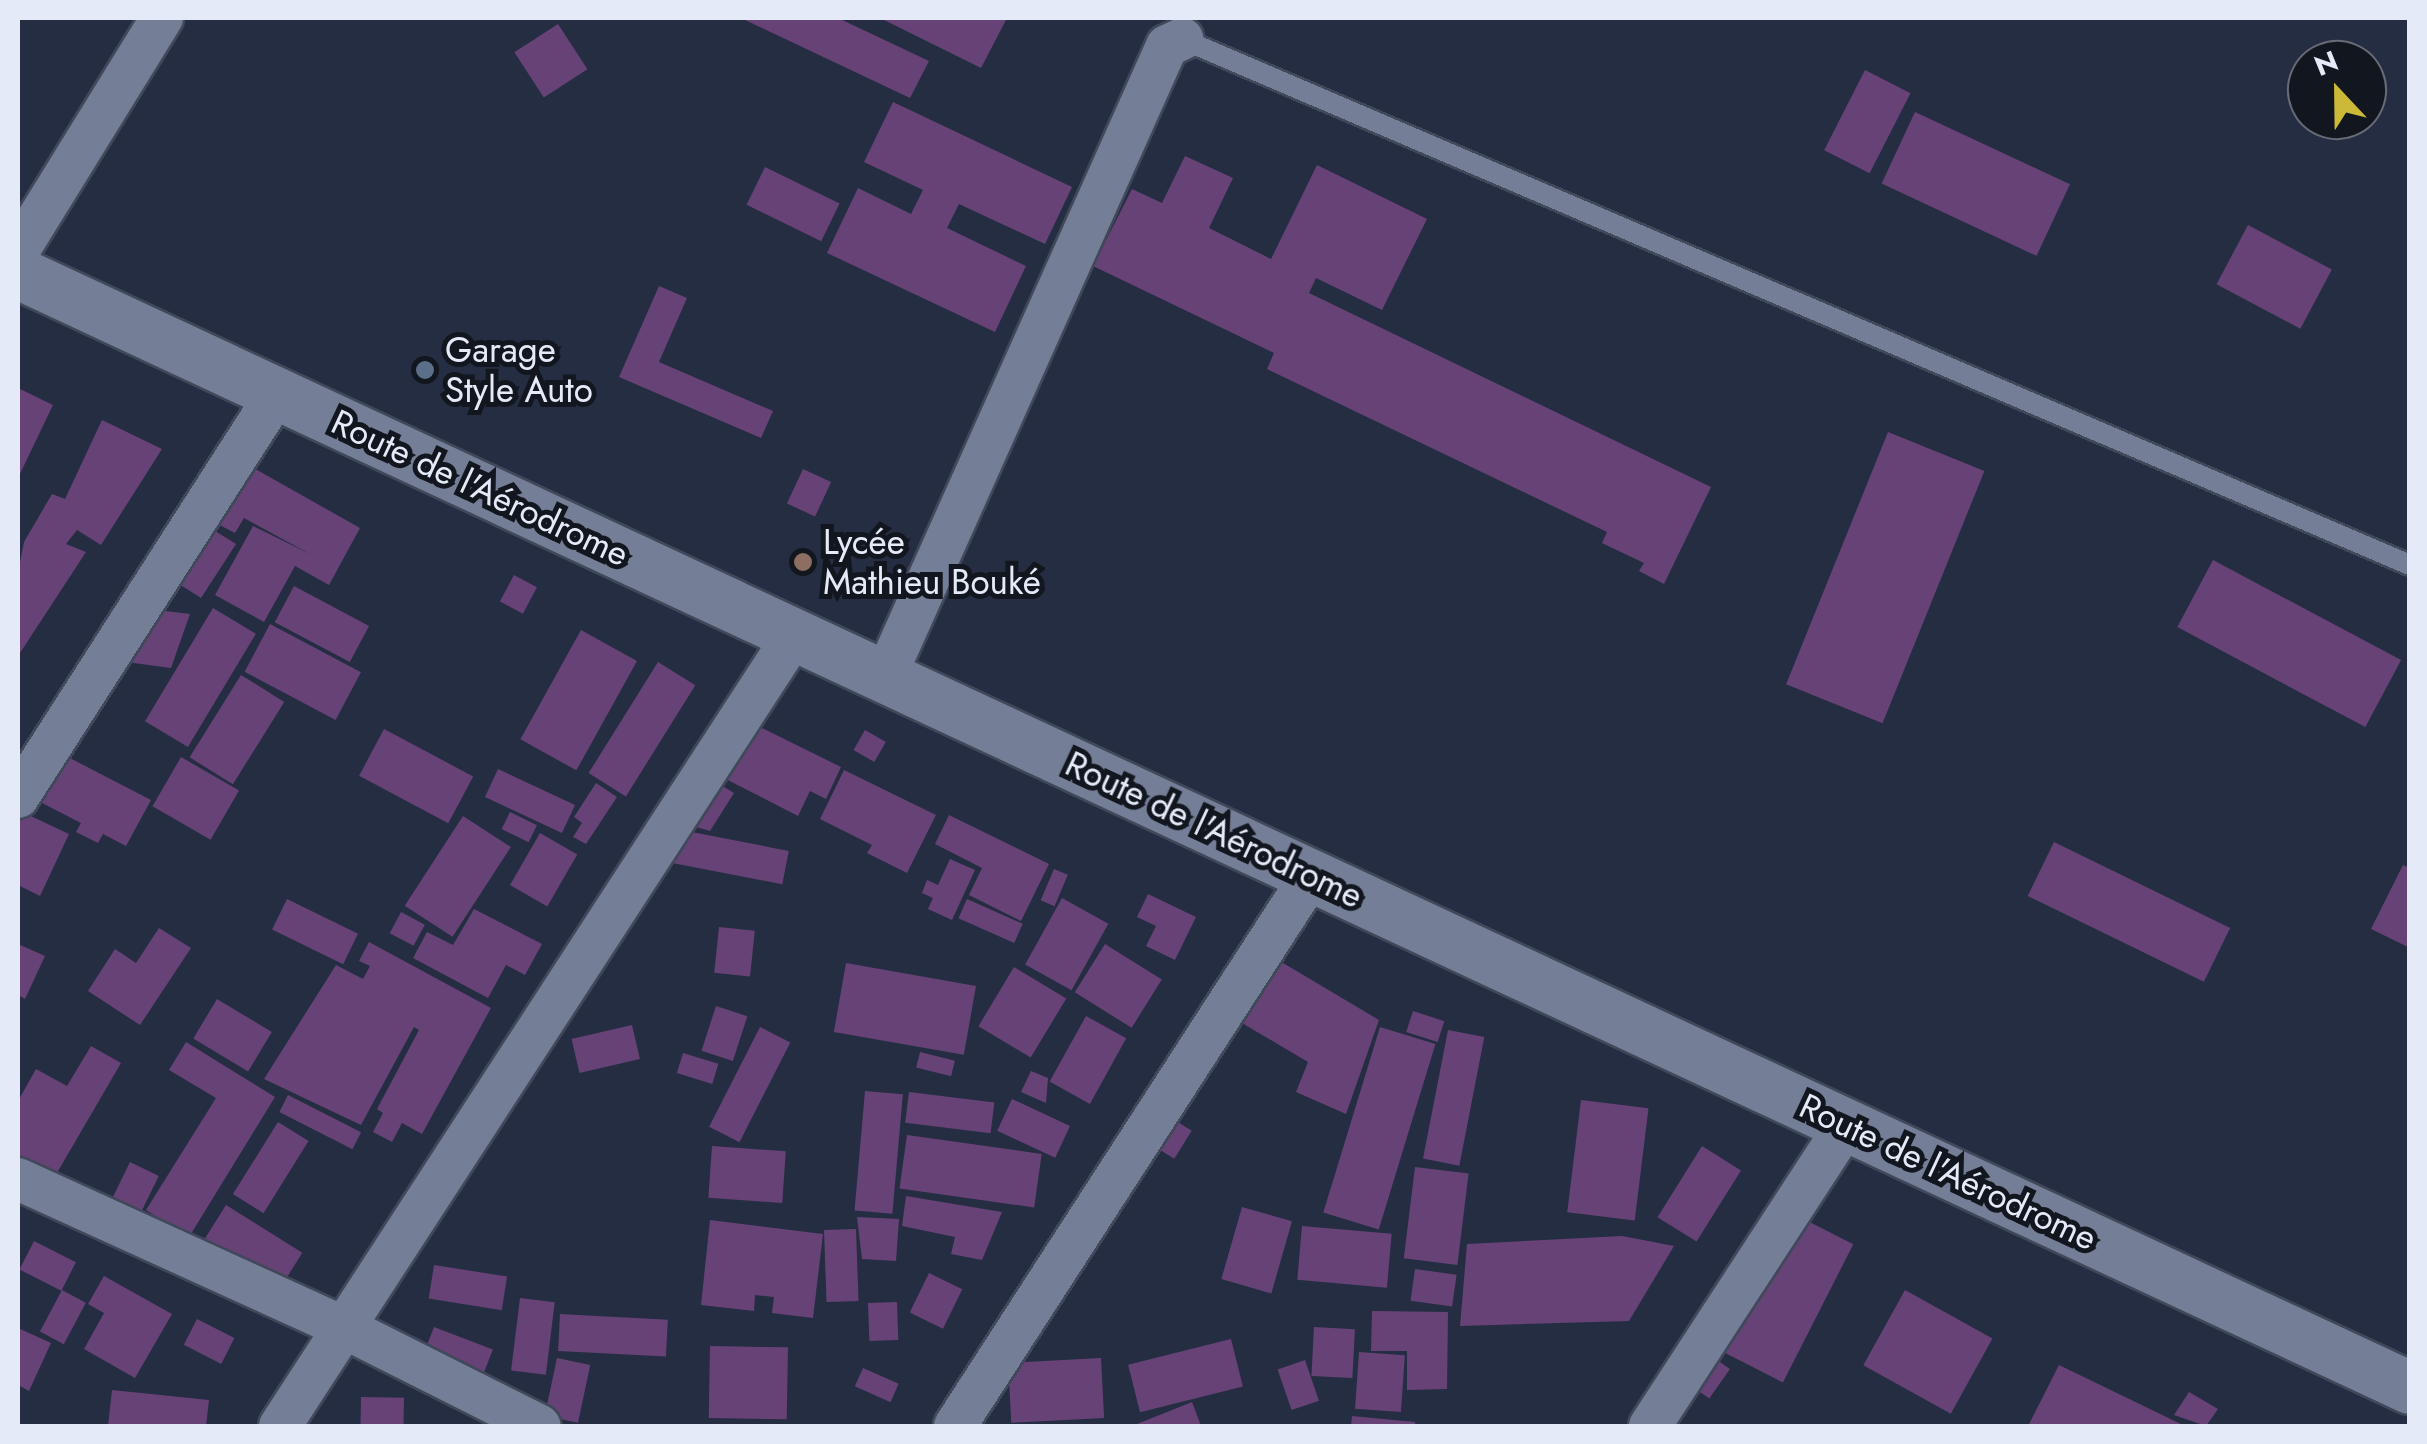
<!DOCTYPE html>
<html>
<head>
<meta charset="utf-8">
<style>
  body { margin:0 }
  #map { position:relative; width:2427px; height:1444px; overflow:hidden; background:#252d42; font-family:Jost,sans-serif }
  div>[style] { position:absolute }
  .building>* { inset:0; background:#674277; transform-origin:0 0 }
  .roads { filter:drop-shadow(2px 0 #41485a) drop-shadow(-2px 0 #41485a) drop-shadow(0 2px #41485a) drop-shadow(0 -2px #41485a) }
  .service>* { height:20px; margin:-10px; padding:0 10px; transform-origin:10px; border-radius:10px; background:#747e97 }
  .minor>* { height:42px; margin:-21px; padding:0 21px; transform-origin:21px; border-radius:21px; background:#747e97 }
  .tertiary>* { height:52px; margin:-26px; padding:0 26px; transform-origin:26px; border-radius:26px; background:#747e97 }
  .dots>* { width:28px; height:28px; translate:-50% -50%; box-sizing:border-box; border:5px solid #12161f; border-radius:50% }
  span { translate:-50% -50%; white-space:nowrap; text-align:center; line-height:1.15; -webkit-text-stroke:10px #12161f; paint-order:stroke }
  .poi-label { font-size:35px; color:#e4eaf8 }
  .left { translate:0 -50%; text-align:left }
  .street-label { font-size:35px; color:#e4eaf8 }
  .frame { position:absolute; inset:0; border:20px solid #e4eaf8; pointer-events:none }
  .north { position:absolute; left:2287px; top:40px; width:100px; height:100px; box-sizing:border-box; background:#12161f; border:2px solid #666b76; border-radius:50%; rotate:338deg; font-size:28px; font-weight:700; line-height:40px; text-align:center; color:#e4eaf8 }
  .north::after { content:''; display:block; margin:auto; width:35px; height:45px; background:#cdb938; clip-path:polygon(50% 0,100% 100%,50% 72%,0 100%) }
</style>
</head>
<body>
<div id="map">
  <div class="building">
    <i style="clip-path:polygon(741px 18px,838px 18px,929px 61px,910px 98px)"></i>
    <i style="clip-path:polygon(880px 18px,1007px 18px,981px 68px)"></i>
    <i style="left:558px;top:24px;width:54px;height:52px;rotate:57deg"></i>
    <i style="left:1865px;top:70px;width:51px;height:90px;rotate:27deg"></i>
    <i style="clip-path:polygon(893px 102px,1072px 187px,1045px 244px,959px 204px,947px 228px,1026px 266px,995px 332px,827px 253px,858px 188px,911px 214px,923px 190px,864px 162px)"></i>
    <i style="left:1915px;top:112px;width:171px;height:79px;rotate:25deg"></i>
    <i style="clip-path:polygon(1185px 156px,1233px 178px,1209px 228px,1271px 259px,1317px 165px,1427px 219px,1382px 310px,1316px 278px,1309px 293px,1711px 487px,1664px 584px,1639px 571px,1644px 563px,1602px 543px,1607px 532px,1267px 369px,1274px 353px,1093px 266px,1132px 189px,1162px 203px)"></i>
    <i style="left:765px;top:167px;width:83px;height:42px;rotate:26deg"></i>
    <i style="left:2248px;top:225px;width:95px;height:67px;rotate:28deg"></i>
    <i style="clip-path:polygon(659px 286px,687px 298px,659px 362px,773px 411px,761px 438px,619px 377px)"></i>
    <i style="clip-path:polygon(18px 388px,53px 405px,18px 478px)"></i>
    <i style="clip-path:polygon(102px 420px,162px 449px,101px 545px,77px 530px,66px 544px,86px 552px,20px 653px,18px 572px,24px 542px,52px 494px,65px 499px)"></i>
    <i style="left:1888px;top:432px;width:104px;height:272px;rotate:22deg"></i>
    <i style="clip-path:polygon(236px 458px,360px 528px,329px 585px,295px 566px,264px 622px,215px 595px,253px 526px,310px 554px,244px 518px,235px 533px,204px 517px)"></i>
    <i style="left:803px;top:469px;width:31px;height:38px;rotate:25deg"></i>
    <i style="clip-path:polygon(188px 514px,236px 544px,201px 598px,160px 572px)"></i>
    <i style="left:2213px;top:560px;width:213px;height:76px;rotate:28deg"></i>
    <i style="left:514px;top:575px;width:26px;height:30px;rotate:28deg"></i>
    <i style="left:294px;top:586px;width:85px;height:41px;rotate:28deg"></i>
    <i style="clip-path:polygon(133px 607px,190px 614px,171px 668px,111px 660px)"></i>
    <i style="left:213px;top:608px;width:50px;height:132px;rotate:31deg"></i>
    <i style="left:270px;top:624px;width:103px;height:54px;rotate:28deg"></i>
    <i style="left:581px;top:630px;width:64px;height:125px;rotate:29deg"></i>
    <i style="left:658px;top:662px;width:44px;height:131px;rotate:32deg"></i>
    <i style="left:241px;top:675px;width:51px;height:97px;rotate:32deg"></i>
    <i style="clip-path:polygon(750px 722px,841px 767px,826px 799px,810px 791px,798px 816px,716px 774px)"></i>
    <i style="left:384px;top:729px;width:101px;height:53px;rotate:28deg"></i>
    <i style="left:865px;top:730px;width:24px;height:23px;rotate:30deg"></i>
    <i style="clip-path:polygon(66px 756px,151px 800px,126px 846px,103px 834px,98px 843px,76px 832px,81px 823px,42px 803px)"></i>
    <i style="left:181px;top:757px;width:67px;height:57px;rotate:30deg"></i>
    <i style="left:498px;top:769px;width:85px;height:31px;rotate:25deg"></i>
    <i style="clip-path:polygon(844px 770px,936px 815px,907px 873px,867px 853px,872px 845px,820px 819px)"></i>
    <i style="clip-path:polygon(716px 782px,734px 793px,710px 831px,672px 820px)"></i>
    <i style="clip-path:polygon(596px 783px,617px 797px,586px 844px,573px 837px,582px 823px,574px 817px)"></i>
    <i style="clip-path:polygon(18px 810px,69px 834px,40px 896px,18px 885px)"></i>
    <i style="left:510px;top:812px;width:30px;height:19px;rotate:26deg"></i>
    <i style="clip-path:polygon(949px 815px,1049px 864px,1021px 921px,969px 895px,982px 868px,935px 844px)"></i>
    <i style="left:463px;top:816px;width:57px;height:107px;rotate:33deg"></i>
    <i style="left:671px;top:828px;width:120px;height:34px;rotate:11deg"></i>
    <i style="left:540px;top:833px;width:43px;height:60px;rotate:30deg"></i>
    <i style="left:2054px;top:842px;width:196px;height:60px;rotate:26deg"></i>
    <i style="clip-path:polygon(950px 859px,975px 870px,952px 920px,928px 909px,933px 898px,922px 893px,927px 880px,938px 885px)"></i>
    <i style="clip-path:polygon(2403px 865px,2410px 868px,2410px 948px,2371px 929px)"></i>
    <i style="left:1054px;top:869px;width:15px;height:34px;rotate:23deg"></i>
    <i style="clip-path:polygon(1148px 894px,1196px 917px,1175px 960px,1146px 946px,1156px 926px,1137px 917px)"></i>
    <i style="left:1062px;top:898px;width:53px;height:76px;rotate:29deg"></i>
    <i style="left:287px;top:899px;width:79px;height:34px;rotate:26deg"></i>
    <i style="left:967px;top:899px;width:61px;height:21px;rotate:24deg"></i>
    <i style="clip-path:polygon(474px 909px,542px 944px,525px 975px,506px 965px,488px 998px,413px 958px,427px 932px,453px 945px)"></i>
    <i style="left:401px;top:912px;width:27px;height:24px;rotate:28deg"></i>
    <i style="left:719px;top:927px;width:36px;height:46px;rotate:6deg"></i>
    <i style="clip-path:polygon(159px 928px,191px 948px,140px 1025px,88px 991px,115px 949px,136px 963px)"></i>
    <i style="clip-path:polygon(369px 942px,491px 1008px,422px 1134px,402px 1123px,392px 1142px,373px 1132px,383px 1113px,377px 1109px,419px 1030px,414px 1027px,361px 1125px,264px 1079px,336px 965px,363px 979px,370px 966px,359px 961px)"></i>
    <i style="clip-path:polygon(18px 944px,45px 956px,25px 999px,18px 995px)"></i>
    <i style="left:1105px;top:944px;width:67px;height:57px;rotate:32deg"></i>
    <i style="clip-path:polygon(1268px 954px,1379px 1020px,1346px 1114px,1296px 1092px,1308px 1062px,1230px 1016px)"></i>
    <i style="left:846px;top:963px;width:132px;height:70px;rotate:10deg"></i>
    <i style="left:1014px;top:967px;width:61px;height:69px;rotate:31deg"></i>
    <i style="left:217px;top:999px;width:64px;height:46px;rotate:31deg"></i>
    <i style="left:716px;top:1006px;width:33px;height:47px;rotate:18deg"></i>
    <i style="left:1413px;top:1011px;width:33px;height:22px;rotate:18deg"></i>
    <i style="left:1086px;top:1016px;width:46px;height:75px;rotate:29deg"></i>
    <i style="left:632px;top:1025px;width:35px;height:62px;rotate:77deg"></i>
    <i style="left:760px;top:1027px;width:34px;height:112px;rotate:27deg"></i>
    <i style="left:1380px;top:1027px;width:58px;height:194px;rotate:17deg"></i>
    <i style="left:1448px;top:1030px;width:37px;height:131px;rotate:11deg"></i>
    <i style="clip-path:polygon(186px 1042px,275px 1097px,189px 1237px,146px 1210px,216px 1098px,169px 1070px)"></i>
    <i style="clip-path:polygon(91px 1046px,121px 1063px,54px 1178px,18px 1157px,18px 1101px,36px 1069px,67px 1086px)"></i>
    <i style="left:920px;top:1052px;width:36px;height:16px;rotate:14deg"></i>
    <i style="left:683px;top:1053px;width:37px;height:21px;rotate:17deg"></i>
    <i style="clip-path:polygon(1031px 1071px,1048px 1078px,1046px 1103px,1021px 1092px)"></i>
    <i style="left:865px;top:1091px;width:38px;height:120px;rotate:5deg"></i>
    <i style="left:909px;top:1092px;width:86px;height:31px;rotate:7deg"></i>
    <i style="left:288px;top:1095px;width:82px;height:19px;rotate:27deg"></i>
    <i style="left:1012px;top:1099px;width:64px;height:35px;rotate:25deg"></i>
    <i style="left:1581px;top:1100px;width:68px;height:113px;rotate:7deg"></i>
    <i style="left:1168px;top:1116px;width:28px;height:33px;rotate:32deg"></i>
    <i style="left:278px;top:1122px;width:36px;height:85px;rotate:32deg"></i>
    <i style="left:907px;top:1135px;width:136px;height:54px;rotate:8deg"></i>
    <i style="left:712px;top:1146px;width:74px;height:52px;rotate:4deg"></i>
    <i style="left:1702px;top:1146px;width:46px;height:84px;rotate:32deg"></i>
    <i style="left:130px;top:1162px;width:32px;height:44px;rotate:26deg"></i>
    <i style="left:1415px;top:1167px;width:54px;height:92px;rotate:7deg"></i>
    <i style="clip-path:polygon(906px 1196px,1002px 1212px,982px 1260px,951px 1254px,955px 1237px,902px 1226px)"></i>
    <i style="left:226px;top:1205px;width:90px;height:42px;rotate:32deg"></i>
    <i style="left:1242px;top:1207px;width:52px;height:75px;rotate:16deg"></i>
    <i style="left:1782px;top:1208px;width:80px;height:155px;rotate:27deg"></i>
    <i style="clip-path:polygon(857px 1217px,899px 1219px,896px 1261px,862px 1259px)"></i>
    <i style="clip-path:polygon(710px 1220px,823px 1234px,813px 1318px,772px 1313px,774px 1297px,755px 1295px,754px 1311px,701px 1305px)"></i>
    <i style="left:1302px;top:1226px;width:90px;height:54px;rotate:5deg"></i>
    <i style="left:856px;top:1229px;width:72px;height:32px;rotate:88deg"></i>
    <i style="clip-path:polygon(1622px 1236px,1674px 1246px,1629px 1321px,1460px 1326px,1467px 1244px)"></i>
    <i style="left:34px;top:1241px;width:47px;height:32px;rotate:27deg"></i>
    <i style="left:434px;top:1265px;width:74px;height:34px;rotate:9deg"></i>
    <i style="left:1415px;top:1269px;width:42px;height:32px;rotate:8deg"></i>
    <i style="left:929px;top:1273px;width:37px;height:44px;rotate:26deg"></i>
    <i style="clip-path:polygon(104px 1276px,172px 1314px,135px 1378px,84px 1349px,104px 1313px,88px 1304px)"></i>
    <i style="left:62px;top:1290px;width:27px;height:47px;rotate:28deg"></i>
    <i style="left:1905px;top:1290px;width:100px;height:86px;rotate:29deg"></i>
    <i style="left:520px;top:1298px;width:35px;height:73px;rotate:7deg"></i>
    <i style="left:897px;top:1302px;width:38px;height:29px;rotate:88deg"></i>
    <i style="clip-path:polygon(1372px 1311px,1448px 1312px,1447px 1389px,1407px 1390px,1407px 1351px,1371px 1351px)"></i>
    <i style="left:560px;top:1314px;width:108px;height:37px;rotate:3deg"></i>
    <i style="left:197px;top:1319px;width:42px;height:29px;rotate:27deg"></i>
    <i style="left:434px;top:1327px;width:63px;height:27px;rotate:21deg"></i>
    <i style="left:1314px;top:1327px;width:41px;height:49px;rotate:3deg"></i>
    <i style="clip-path:polygon(18px 1328px,51px 1343px,29px 1391px,18px 1385px)"></i>
    <i style="left:1231px;top:1339px;width:49px;height:106px;rotate:76deg"></i>
    <i style="left:710px;top:1346px;width:78px;height:72px;rotate:1deg"></i>
    <i style="left:1359px;top:1352px;width:46px;height:57px;rotate:4deg"></i>
    <i style="left:1707px;top:1353px;width:28px;height:36px;rotate:35deg"></i>
    <i style="left:557px;top:1358px;width:34px;height:59px;rotate:12deg"></i>
    <i style="left:1101px;top:1358px;width:60px;height:93px;rotate:87deg"></i>
    <i style="left:1305px;top:1360px;width:43px;height:29px;rotate:71deg"></i>
    <i style="clip-path:polygon(2059px 1365px,2185px 1426px,2028px 1426px)"></i>
    <i style="left:863px;top:1368px;width:39px;height:20px;rotate:24deg"></i>
    <i style="clip-path:polygon(112px 1390px,209px 1400px,206px 1426px,108px 1426px)"></i>
    <i style="clip-path:polygon(2189px 1392px,2218px 1409px,2206px 1426px,2174px 1415px)"></i>
    <i style="left:361px;top:1397px;width:43px;height:29px;rotate:1deg"></i>
    <i style="clip-path:polygon(1192px 1402px,1201px 1426px,1138px 1426px,1137px 1424px)"></i>
    <i style="clip-path:polygon(1352px 1416px,1415px 1422px,1415px 1426px,1351px 1426px)"></i>
  </div>
  <div class="roads">
    <div class="service">
      <i style="left:1182px;top:39px;width:1336px;rotate:23.19deg"></i>
    </div>
    <div class="minor">
      <i style="left:18px;top:251px;width:274px;rotate:-58.3deg"></i>
      <i style="left:885px;top:677px;width:691px;rotate:-65.92deg"></i>
      <i style="left:1167px;top:46px;width:17px;rotate:-25deg"></i>
      <i style="left:18px;top:797px;width:480px;rotate:-57.3deg"></i>
      <i style="left:18px;top:1179px;width:357px;rotate:24.5deg"></i>
      <i style="left:343px;top:1327px;width:220px;rotate:26.7deg"></i>
      <i style="left:280px;top:1426px;width:945px;rotate:-56.97deg"></i>
      <i style="left:955px;top:1426px;width:655px;rotate:-57.09deg"></i>
      <i style="left:1650px;top:1426px;width:359px;rotate:-56.9deg"></i>
    </div>
    <div class="tertiary">
      <i style="left:18px;top:273px;width:2639px;rotate:24.99deg"></i>
    </div>
  </div>
  <div class="dots">
    <i style="left:425px;top:370px;background:#5c6f8a"></i>
    <i style="left:803px;top:562px;background:#8d6e63"></i>
  </div>
  <div class="poi-label">
    <span class="left" style="left:445px;top:370px">Garage<br>Style Auto</span>
    <span class="left" style="left:823px;top:562px">Lycée<br>Mathieu Bouké</span>
  </div>
  <div class="street-label">
    <span style="left:480px;top:488px;rotate:25deg">Route de l'Aérodrome</span>
    <span style="left:1214px;top:830px;rotate:25deg">Route de l'Aérodrome</span>
    <span style="left:1948px;top:1172px;rotate:25deg">Route de l'Aérodrome</span>
  </div>
  <div class="frame"></div>
  <div class="north">N</div>
</div>
</body>
</html>
